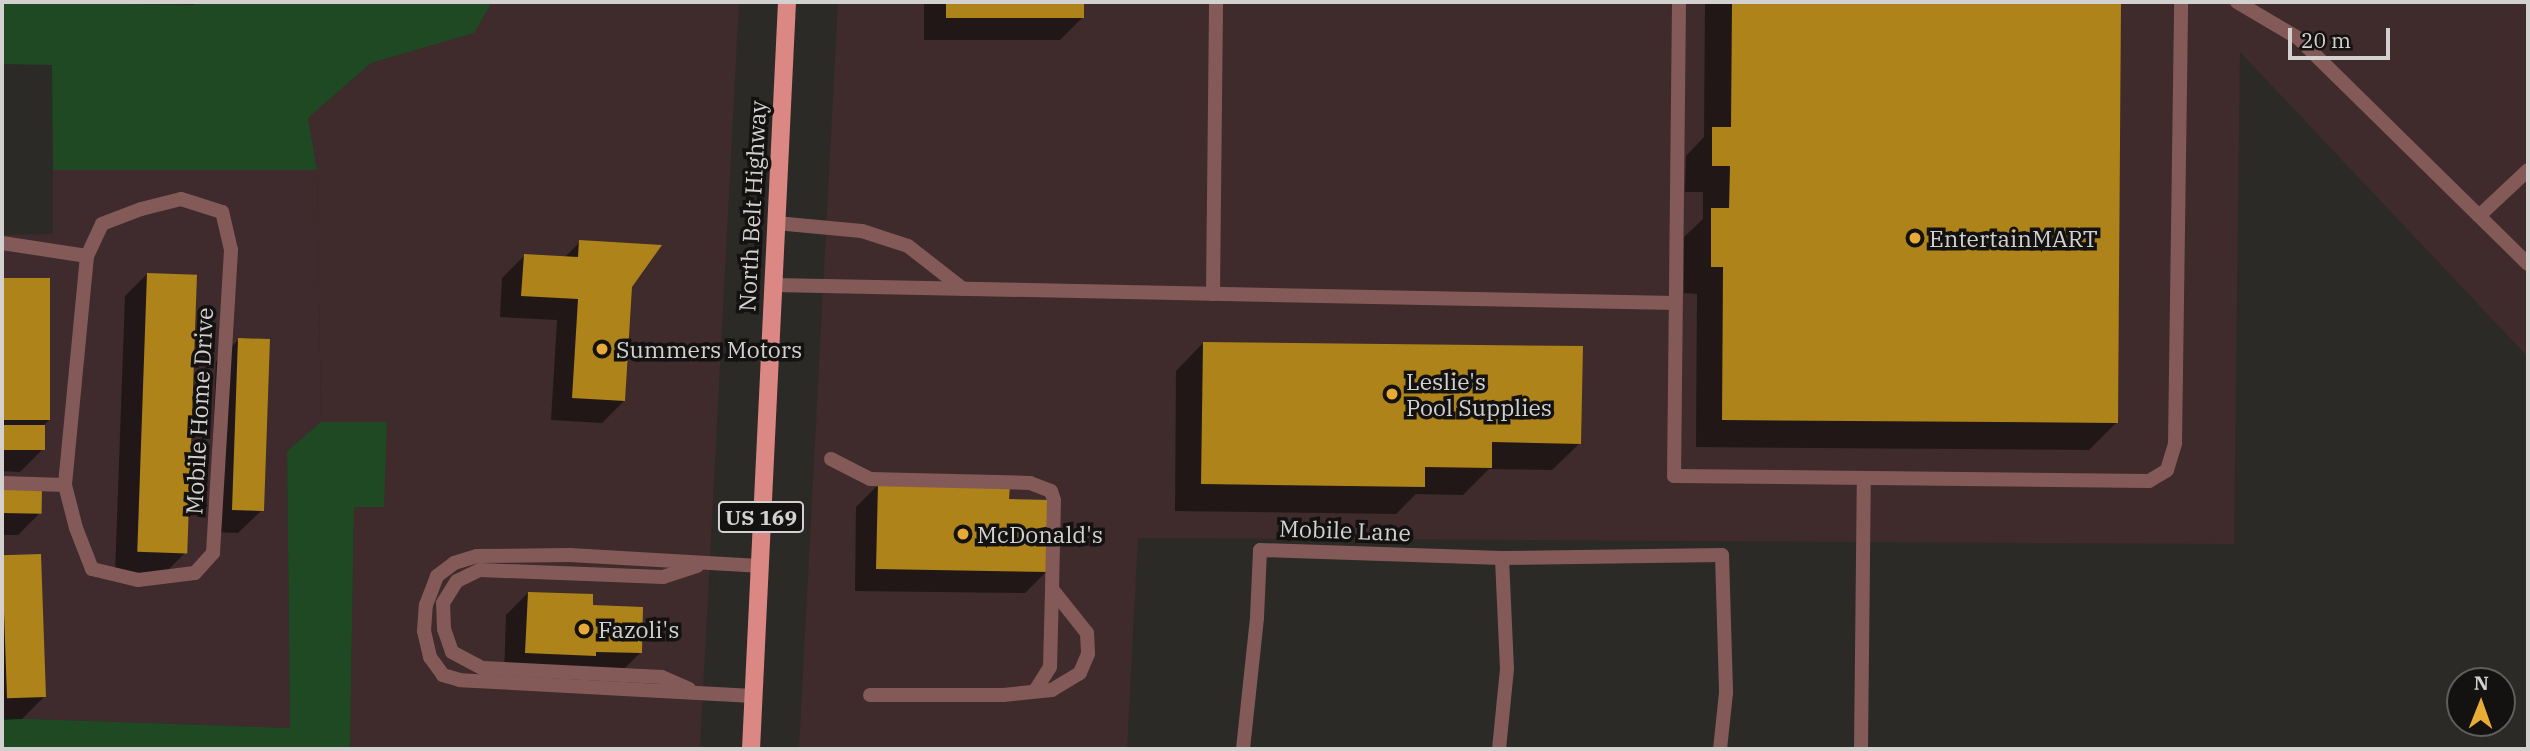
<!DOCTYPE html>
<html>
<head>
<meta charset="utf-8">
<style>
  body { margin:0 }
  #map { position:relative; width:2530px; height:751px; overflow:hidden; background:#2c2a26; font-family:"IBM Plex Serif",serif }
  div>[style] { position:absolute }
  .commercial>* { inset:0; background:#3f2b2b }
  .industrial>* { inset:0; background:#3f2b2d }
  .green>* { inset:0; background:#1f4922 }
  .shadow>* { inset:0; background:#0007 }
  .building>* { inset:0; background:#ae831a; transform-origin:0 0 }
  .service>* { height:14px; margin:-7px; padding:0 7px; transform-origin:7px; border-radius:7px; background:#835a57 }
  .minor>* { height:14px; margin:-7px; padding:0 7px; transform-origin:7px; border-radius:7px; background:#835a57 }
  .primary>* { height:18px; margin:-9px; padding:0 9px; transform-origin:9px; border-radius:9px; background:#db8783 }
  .dots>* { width:19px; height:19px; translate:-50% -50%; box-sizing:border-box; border:4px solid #131211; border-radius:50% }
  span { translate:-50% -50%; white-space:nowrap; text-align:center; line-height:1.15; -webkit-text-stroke:7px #131211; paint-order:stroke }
  .shield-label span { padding:2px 5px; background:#131211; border:2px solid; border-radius:5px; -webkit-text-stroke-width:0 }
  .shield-label { font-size:21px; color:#d2d1cf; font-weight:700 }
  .street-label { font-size:23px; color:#d2d1cf }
  .poi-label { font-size:23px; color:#d2d1cf }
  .left { translate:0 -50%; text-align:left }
  .frame { position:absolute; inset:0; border:4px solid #d2d1cf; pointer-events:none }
  .north { position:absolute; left:2446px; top:667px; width:70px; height:70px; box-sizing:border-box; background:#131211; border:2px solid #5f5e5d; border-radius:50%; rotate:1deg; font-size:19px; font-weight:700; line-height:28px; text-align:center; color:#d2d1cf }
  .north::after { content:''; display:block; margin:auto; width:24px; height:32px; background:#e9ab38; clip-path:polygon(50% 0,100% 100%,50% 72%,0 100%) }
  .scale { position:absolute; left:2288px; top:28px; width:102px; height:32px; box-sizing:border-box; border:4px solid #d2d1cf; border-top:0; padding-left:9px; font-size:21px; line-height:24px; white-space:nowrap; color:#d2d1cf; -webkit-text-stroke:5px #131211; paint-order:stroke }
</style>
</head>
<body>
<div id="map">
  <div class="commercial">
    <i style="clip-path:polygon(492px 2px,739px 2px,700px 749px,350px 749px,354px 507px,387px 422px,321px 422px,317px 170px,308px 118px,371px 63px,473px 33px)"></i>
    <i style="clip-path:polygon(838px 2px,2528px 2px,2528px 357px,2240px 52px,2234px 544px,1138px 538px,1127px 749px,799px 749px)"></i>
  </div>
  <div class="industrial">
    <i style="clip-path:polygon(53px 170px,317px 170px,321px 422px,287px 451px,290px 728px,2px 718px,2px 235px,53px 234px)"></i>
  </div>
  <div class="green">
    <i style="clip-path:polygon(2px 2px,194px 5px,197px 2px,492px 2px,474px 33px,371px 63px,308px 118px,317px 170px,53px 170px,52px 65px,2px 64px)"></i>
    <i style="clip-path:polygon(321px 422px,387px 422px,384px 507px,354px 507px,350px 749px,2px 749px,2px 718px,290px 728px,287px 451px)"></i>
  </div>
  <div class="shadow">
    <i style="clip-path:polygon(924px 2px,1082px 2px,1082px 18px,1060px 40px,924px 40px)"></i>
    <i style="clip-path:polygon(1705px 2px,2120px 2px,2116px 423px,2089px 450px,1696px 447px,1697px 294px,1684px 293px,1684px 237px,1703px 219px,1703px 192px,1685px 192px,1686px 156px,1704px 137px)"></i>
    <i style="clip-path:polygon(580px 242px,630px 286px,624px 401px,602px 423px,551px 420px,557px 320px,500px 317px,502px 278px,524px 256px,564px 258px)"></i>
    <i style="clip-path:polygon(147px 274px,185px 553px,163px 575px,115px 573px,125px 296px)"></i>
    <i style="clip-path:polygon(48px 279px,49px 420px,43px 426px,42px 450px,20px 472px,2px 471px,2px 280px)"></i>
    <i style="clip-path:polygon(238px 340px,261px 511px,238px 533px,209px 532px,216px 362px)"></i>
    <i style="clip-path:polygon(1203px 343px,1580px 443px,1552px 470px,1489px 469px,1463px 495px,1416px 494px,1396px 514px,1175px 511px,1176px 371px)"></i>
    <i style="clip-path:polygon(878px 485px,1008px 501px,1047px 571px,1025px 593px,855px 591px,856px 507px)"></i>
    <i style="clip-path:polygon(2px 490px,40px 491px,40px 513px,18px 535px,2px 535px)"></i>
    <i style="clip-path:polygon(39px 556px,44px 697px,22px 719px,2px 720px,2px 558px)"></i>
    <i style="clip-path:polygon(528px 593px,591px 607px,640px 653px,618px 675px,504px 675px,506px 615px)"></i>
  </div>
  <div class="building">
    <i style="left:946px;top:2px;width:138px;height:16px"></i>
    <i style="clip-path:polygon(1732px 2px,2121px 2px,2118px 423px,1722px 420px,1723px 267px,1711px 267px,1711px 208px,1729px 208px,1730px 166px,1712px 166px,1712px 127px,1731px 127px)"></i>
    <i style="clip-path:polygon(579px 240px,662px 245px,632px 287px,625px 401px,572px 398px,578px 299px,521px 296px,524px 254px,578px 257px)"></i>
    <i style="left:147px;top:273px;width:50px;height:279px;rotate:2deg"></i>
    <i style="left:2px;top:278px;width:48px;height:142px"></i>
    <i style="left:238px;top:338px;width:32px;height:172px;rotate:2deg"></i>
    <i style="clip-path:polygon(1203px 342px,1583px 346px,1581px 444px,1492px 442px,1492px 468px,1425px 467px,1425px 487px,1201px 484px)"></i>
    <i style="left:2px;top:425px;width:43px;height:25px"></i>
    <i style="clip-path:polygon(878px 483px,1010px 485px,1009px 499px,1050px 500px,1049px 572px,876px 569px)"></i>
    <i style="left:2px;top:488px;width:40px;height:25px;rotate:1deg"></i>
    <i style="left:41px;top:554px;width:143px;height:39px;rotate:88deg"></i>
    <i style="clip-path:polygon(528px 592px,593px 594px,593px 605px,643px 607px,642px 653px,596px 652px,596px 656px,525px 653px)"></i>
  </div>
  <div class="service">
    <i style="left:1679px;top:2px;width:474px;rotate:90.6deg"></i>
    <i style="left:1674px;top:476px;width:475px;rotate:0.6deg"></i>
    <i style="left:2149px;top:481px;width:21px;rotate:-31deg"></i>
    <i style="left:2167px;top:470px;width:28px;rotate:-73deg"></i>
    <i style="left:2175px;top:443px;width:441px;rotate:-89.2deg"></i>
    <i style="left:2237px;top:2px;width:71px;rotate:30.5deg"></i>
    <i style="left:2298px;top:38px;width:322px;rotate:44.5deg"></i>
    <i style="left:2479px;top:216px;width:67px;rotate:-43.2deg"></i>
    <i style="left:776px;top:223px;width:86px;rotate:5.3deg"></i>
    <i style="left:862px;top:231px;width:48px;rotate:18.1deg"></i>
    <i style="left:908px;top:246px;width:70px;rotate:38deg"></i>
    <i style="left:2px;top:243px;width:86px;rotate:8.7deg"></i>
    <i style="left:87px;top:256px;width:230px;rotate:95.5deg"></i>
    <i style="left:65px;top:485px;width:63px;rotate:-178.2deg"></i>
    <i style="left:773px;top:285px;width:903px;rotate:1.14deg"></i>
    <i style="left:1213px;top:294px;width:292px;rotate:-89.4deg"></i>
    <i style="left:831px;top:459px;width:44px;rotate:27.1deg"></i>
    <i style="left:870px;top:479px;width:160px;rotate:1.4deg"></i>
    <i style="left:1030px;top:483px;width:22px;rotate:21deg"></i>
    <i style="left:1051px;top:491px;width:9px;rotate:72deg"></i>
    <i style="left:1054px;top:500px;width:89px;rotate:91.3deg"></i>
    <i style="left:1052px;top:589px;width:56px;rotate:51.5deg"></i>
    <i style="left:1087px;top:633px;width:21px;rotate:87deg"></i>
    <i style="left:1088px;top:654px;width:21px;rotate:113deg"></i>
    <i style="left:1080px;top:673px;width:33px;rotate:149deg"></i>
    <i style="left:1052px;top:690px;width:49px;rotate:174.2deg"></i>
    <i style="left:1003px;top:695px;width:133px;rotate:180deg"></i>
    <i style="left:689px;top:689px;width:30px;rotate:-156deg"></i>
    <i style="left:662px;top:677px;width:180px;rotate:-177.1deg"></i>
    <i style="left:482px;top:668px;width:34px;rotate:-152deg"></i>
    <i style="left:452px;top:652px;width:24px;rotate:-109deg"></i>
    <i style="left:444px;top:629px;width:26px;rotate:-92deg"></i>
    <i style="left:443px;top:603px;width:26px;rotate:-58deg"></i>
    <i style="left:457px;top:581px;width:25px;rotate:-26deg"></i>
    <i style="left:480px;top:570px;width:183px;rotate:2.2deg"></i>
    <i style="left:663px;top:577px;width:36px;rotate:-18deg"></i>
    <i style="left:1035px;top:691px;width:28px;rotate:-58deg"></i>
    <i style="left:1050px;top:667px;width:78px;rotate:-88.5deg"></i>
    <i style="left:753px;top:696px;width:293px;rotate:-176.9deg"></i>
    <i style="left:460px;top:680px;width:18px;rotate:-164deg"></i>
    <i style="left:443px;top:675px;width:22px;rotate:-126deg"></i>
    <i style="left:430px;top:657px;width:27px;rotate:-103deg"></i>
    <i style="left:424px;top:631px;width:26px;rotate:-86deg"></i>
    <i style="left:426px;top:605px;width:31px;rotate:-69deg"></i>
    <i style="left:437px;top:576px;width:21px;rotate:-37deg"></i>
    <i style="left:454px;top:563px;width:24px;rotate:-17deg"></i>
    <i style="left:477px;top:556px;width:93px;rotate:-0.6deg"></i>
    <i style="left:570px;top:555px;width:189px;rotate:3.3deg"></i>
    <i style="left:1861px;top:749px;width:269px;rotate:-89.4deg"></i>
  </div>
  <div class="minor">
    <i style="left:65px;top:485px;width:44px;rotate:75.7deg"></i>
    <i style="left:76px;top:528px;width:44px;rotate:68.7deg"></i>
    <i style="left:92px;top:569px;width:47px;rotate:13.4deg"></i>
    <i style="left:138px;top:580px;width:57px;rotate:-7deg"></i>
    <i style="left:195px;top:573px;width:27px;rotate:-48deg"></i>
    <i style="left:213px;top:553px;width:304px;rotate:-86.6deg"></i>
    <i style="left:231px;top:250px;width:39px;rotate:-103deg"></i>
    <i style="left:222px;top:212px;width:43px;rotate:-162.4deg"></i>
    <i style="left:181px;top:199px;width:41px;rotate:166deg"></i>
    <i style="left:141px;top:209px;width:42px;rotate:159deg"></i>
    <i style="left:102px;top:224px;width:35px;rotate:115deg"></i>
    <i style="left:1243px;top:749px;width:133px;rotate:-83.9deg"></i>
    <i style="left:1257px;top:617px;width:67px;rotate:-87.4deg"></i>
    <i style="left:1260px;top:550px;width:242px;rotate:1.9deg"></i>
    <i style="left:1502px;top:558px;width:220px;rotate:-0.8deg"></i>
    <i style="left:1722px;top:555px;width:138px;rotate:88.3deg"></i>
    <i style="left:1726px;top:693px;width:56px;rotate:96.1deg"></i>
    <i style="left:1499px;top:749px;width:80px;rotate:-84.3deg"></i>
    <i style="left:1507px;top:669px;width:111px;rotate:-92.6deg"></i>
  </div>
  <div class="primary">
    <i style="left:751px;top:749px;width:748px;rotate:-87.24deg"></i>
  </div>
  <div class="dots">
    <i style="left:1915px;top:238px;background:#e9ab38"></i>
    <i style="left:602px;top:349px;background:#e9ab38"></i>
    <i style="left:1392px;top:394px;background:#e9ab38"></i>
    <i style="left:963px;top:534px;background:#e9ab38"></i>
    <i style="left:584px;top:629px;background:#e9ab38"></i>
  </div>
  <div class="shield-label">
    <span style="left:761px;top:517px">US 169</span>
  </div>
  <div class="street-label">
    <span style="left:752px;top:206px;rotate:-87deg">North Belt Highway</span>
    <span style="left:199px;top:411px;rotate:-87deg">Mobile Home Drive</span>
    <span style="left:1345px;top:530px;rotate:2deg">Mobile Lane</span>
  </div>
  <div class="poi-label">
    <span class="left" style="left:1929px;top:238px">EntertainMART</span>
    <span class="left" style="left:616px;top:349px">Summers Motors</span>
    <span class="left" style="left:1406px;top:394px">Leslie's<br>Pool Supplies</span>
    <span class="left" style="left:977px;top:534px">McDonald's</span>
    <span class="left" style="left:598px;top:629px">Fazoli's</span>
  </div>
  <div class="frame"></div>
  <div class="north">N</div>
  <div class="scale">20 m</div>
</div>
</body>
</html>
